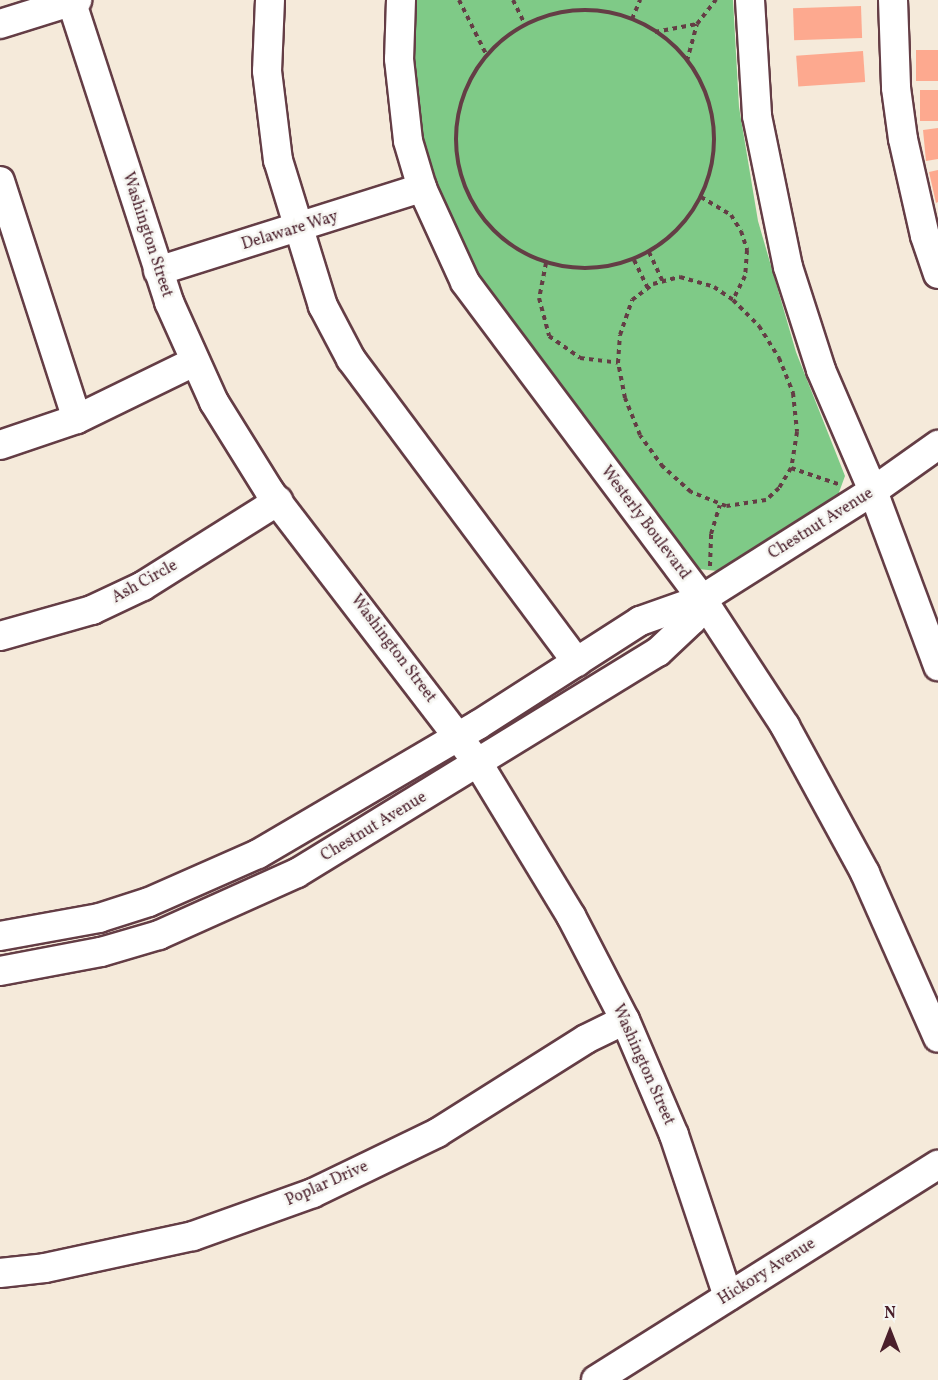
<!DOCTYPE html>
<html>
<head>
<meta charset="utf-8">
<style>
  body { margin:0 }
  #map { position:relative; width:938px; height:1380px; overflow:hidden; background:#f5eada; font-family:Vollkorn,serif }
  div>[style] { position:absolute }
  .green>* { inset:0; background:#7fca87 }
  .building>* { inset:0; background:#fda98f; transform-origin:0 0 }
  .path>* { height:4px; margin-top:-2px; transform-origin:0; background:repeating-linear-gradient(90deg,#643d45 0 4.5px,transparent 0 9px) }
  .path>.ring { margin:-2px; padding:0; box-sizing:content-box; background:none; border:4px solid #643d45; border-radius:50% }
  .roads { filter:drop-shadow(2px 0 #643d45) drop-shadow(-2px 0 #643d45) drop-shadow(0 2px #643d45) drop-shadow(0 -2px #643d45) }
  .minor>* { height:28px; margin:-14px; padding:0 14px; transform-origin:14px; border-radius:14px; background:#fff }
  span { translate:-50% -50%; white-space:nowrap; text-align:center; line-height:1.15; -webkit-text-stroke:5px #f6f6f2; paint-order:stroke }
  .street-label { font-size:16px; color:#4a1f2b }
  .north { position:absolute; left:860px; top:1302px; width:60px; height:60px; -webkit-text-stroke:4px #f6f6f2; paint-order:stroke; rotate:0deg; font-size:16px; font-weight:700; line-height:24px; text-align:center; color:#4a1f2b }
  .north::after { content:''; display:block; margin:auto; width:21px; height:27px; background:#4a1f2b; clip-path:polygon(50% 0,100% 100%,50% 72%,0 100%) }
</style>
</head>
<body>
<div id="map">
  <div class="green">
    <i style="clip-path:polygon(414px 0,733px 0,739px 107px,758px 221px,796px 352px,845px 476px,838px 495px,718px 571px,698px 569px,480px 281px,440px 201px,427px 161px,412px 67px)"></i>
  </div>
  <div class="building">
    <i style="left:861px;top:6px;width:32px;height:68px;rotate:88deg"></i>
    <i style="left:938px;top:50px;width:31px;height:22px;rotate:90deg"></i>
    <i style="left:863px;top:51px;width:31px;height:67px;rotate:86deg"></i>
    <i style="left:938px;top:90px;width:31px;height:18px;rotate:90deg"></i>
    <i style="clip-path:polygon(938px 128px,938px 159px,926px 161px,923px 130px)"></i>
    <i style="clip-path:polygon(938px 170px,938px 202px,936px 203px,929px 172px)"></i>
  </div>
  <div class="path">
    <i style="left:459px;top:0;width:63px;rotate:63.4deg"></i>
    <i style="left:513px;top:0;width:25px;rotate:64deg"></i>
    <i class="ring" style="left:456px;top:10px;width:254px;height:254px"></i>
    <i style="left:632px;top:19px;width:21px;rotate:-67deg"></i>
    <i style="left:655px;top:32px;width:43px;rotate:-10.8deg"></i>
    <i style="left:687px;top:61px;width:38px;rotate:-75deg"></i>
    <i style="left:697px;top:24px;width:31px;rotate:-52deg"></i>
    <i style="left:701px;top:197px;width:35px;rotate:31deg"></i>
    <i style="left:731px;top:215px;width:19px;rotate:58deg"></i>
    <i style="left:741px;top:231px;width:20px;rotate:72deg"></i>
    <i style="left:747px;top:250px;width:26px;rotate:94deg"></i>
    <i style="left:745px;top:276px;width:27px;rotate:117deg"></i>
    <i style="left:649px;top:252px;width:31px;rotate:65deg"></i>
    <i style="left:634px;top:260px;width:30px;rotate:64deg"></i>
    <i style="left:546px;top:263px;width:36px;rotate:101deg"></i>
    <i style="left:539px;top:298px;width:39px;rotate:75deg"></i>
    <i style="left:549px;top:336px;width:38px;rotate:35deg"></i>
    <i style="left:580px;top:358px;width:38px;rotate:7deg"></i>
    <i style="left:680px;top:277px;width:35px;rotate:16deg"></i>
    <i style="left:714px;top:287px;width:23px;rotate:34deg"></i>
    <i style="left:733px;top:300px;width:37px;rotate:45deg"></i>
    <i style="left:759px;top:326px;width:38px;rotate:58deg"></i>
    <i style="left:779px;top:358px;width:38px;rotate:68deg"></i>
    <i style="left:793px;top:393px;width:39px;rotate:84deg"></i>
    <i style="left:797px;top:432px;width:36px;rotate:99deg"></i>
    <i style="left:791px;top:468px;width:23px;rotate:121deg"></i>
    <i style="left:779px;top:488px;width:18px;rotate:137deg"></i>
    <i style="left:766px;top:500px;width:40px;rotate:171.5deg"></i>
    <i style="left:726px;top:506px;width:38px;rotate:-158deg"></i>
    <i style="left:691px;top:492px;width:38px;rotate:-138deg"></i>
    <i style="left:663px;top:467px;width:39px;rotate:-126deg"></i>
    <i style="left:640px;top:435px;width:40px;rotate:-112deg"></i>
    <i style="left:625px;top:398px;width:36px;rotate:-101deg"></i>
    <i style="left:618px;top:363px;width:28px;rotate:-86deg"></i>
    <i style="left:620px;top:335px;width:37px;rotate:-71deg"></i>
    <i style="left:632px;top:300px;width:26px;rotate:-37deg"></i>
    <i style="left:653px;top:284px;width:28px;rotate:-15deg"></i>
    <i style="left:791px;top:468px;width:50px;rotate:18.8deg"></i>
    <i style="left:710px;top:566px;width:32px;rotate:-88deg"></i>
    <i style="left:711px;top:534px;width:30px;rotate:-73deg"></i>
  </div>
  <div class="roads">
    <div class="minor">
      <i style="left:71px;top:0;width:318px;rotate:72deg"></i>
      <i style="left:169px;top:302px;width:110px;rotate:65.8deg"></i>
      <i style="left:214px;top:402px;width:106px;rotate:58.1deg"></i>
      <i style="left:270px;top:492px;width:342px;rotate:52.5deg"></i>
      <i style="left:478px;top:763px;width:179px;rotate:58.7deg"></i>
      <i style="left:571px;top:916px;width:117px;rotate:62.6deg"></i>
      <i style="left:625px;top:1020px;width:125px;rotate:66.9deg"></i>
      <i style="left:674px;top:1135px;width:170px;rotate:71.5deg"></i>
      <i style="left:270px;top:0;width:71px;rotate:92.4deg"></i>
      <i style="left:267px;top:71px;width:90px;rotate:83deg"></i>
      <i style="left:278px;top:160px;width:153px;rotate:72.9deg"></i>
      <i style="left:323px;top:306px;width:60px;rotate:62.2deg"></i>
      <i style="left:351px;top:359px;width:378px;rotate:53.3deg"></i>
      <i style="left:401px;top:0;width:59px;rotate:91.9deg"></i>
      <i style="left:399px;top:59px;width:82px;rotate:83.7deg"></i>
      <i style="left:408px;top:141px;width:49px;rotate:73.4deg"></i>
      <i style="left:422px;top:188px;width:103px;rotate:65.4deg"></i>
      <i style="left:465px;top:282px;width:396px;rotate:53.2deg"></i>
      <i style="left:702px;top:599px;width:152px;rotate:56.8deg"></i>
      <i style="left:785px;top:726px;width:167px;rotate:61.4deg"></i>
      <i style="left:865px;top:873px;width:180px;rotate:66.1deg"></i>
      <i style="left:750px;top:0;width:116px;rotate:86.5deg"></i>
      <i style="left:757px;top:116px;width:154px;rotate:78.4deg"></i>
      <i style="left:788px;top:267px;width:108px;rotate:72.2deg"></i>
      <i style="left:821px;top:370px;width:132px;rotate:66.7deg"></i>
      <i style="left:873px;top:491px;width:187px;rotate:69.6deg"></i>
      <i style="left:893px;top:0;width:88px;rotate:88deg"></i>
      <i style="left:896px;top:88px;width:51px;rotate:82.2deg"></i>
      <i style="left:903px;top:139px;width:99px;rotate:77.2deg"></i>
      <i style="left:925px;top:236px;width:40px;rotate:71.1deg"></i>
      <i style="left:0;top:24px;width:81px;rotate:-17.3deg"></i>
      <i style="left:0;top:181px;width:250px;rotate:72.1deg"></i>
      <i style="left:158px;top:271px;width:277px;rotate:-17.5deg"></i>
      <i style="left:0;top:445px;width:81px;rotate:-18.7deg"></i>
      <i style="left:77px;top:419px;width:130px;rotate:-26deg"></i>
      <i style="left:0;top:636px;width:96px;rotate:-15.8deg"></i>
      <i style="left:92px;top:610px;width:56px;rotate:-25.2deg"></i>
      <i style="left:143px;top:586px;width:160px;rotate:-32.2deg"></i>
      <i style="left:0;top:936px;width:101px;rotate:-10.3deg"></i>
      <i style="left:99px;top:918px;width:52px;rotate:-17.7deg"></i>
      <i style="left:149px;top:902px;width:119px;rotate:-23.8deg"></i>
      <i style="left:258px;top:854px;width:255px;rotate:-30.4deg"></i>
      <i style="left:478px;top:725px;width:193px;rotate:-32.7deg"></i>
      <i style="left:640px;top:621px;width:66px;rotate:-19.5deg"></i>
      <i style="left:702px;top:599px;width:202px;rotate:-32.3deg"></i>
      <i style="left:873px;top:491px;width:80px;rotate:-35.3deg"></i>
      <i style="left:0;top:971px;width:103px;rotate:-10.7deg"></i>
      <i style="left:101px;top:952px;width:60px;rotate:-16.3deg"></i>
      <i style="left:159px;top:935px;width:151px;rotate:-24.2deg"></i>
      <i style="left:297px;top:873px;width:423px;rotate:-31.5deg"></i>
      <i style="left:658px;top:652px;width:47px;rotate:-43.3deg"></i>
      <i style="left:692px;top:620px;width:23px;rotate:-65deg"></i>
      <i style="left:0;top:1273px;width:45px;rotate:-6.3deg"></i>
      <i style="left:45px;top:1268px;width:151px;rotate:-12.2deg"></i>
      <i style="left:193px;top:1236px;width:127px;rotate:-19.7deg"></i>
      <i style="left:313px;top:1193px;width:138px;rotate:-25.8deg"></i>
      <i style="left:437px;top:1133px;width:176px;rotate:-32.2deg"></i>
      <i style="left:586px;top:1039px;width:43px;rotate:-26deg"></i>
      <i style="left:596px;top:1380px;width:404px;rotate:-32.2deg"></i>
    </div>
  </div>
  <div class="street-label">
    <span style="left:290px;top:231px;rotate:-17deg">Delaware Way</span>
    <span style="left:147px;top:235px;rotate:72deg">Washington Street</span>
    <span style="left:645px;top:523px;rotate:53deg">Westerly Boulevard</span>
    <span style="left:821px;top:524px;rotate:-32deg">Chestnut Avenue</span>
    <span style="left:145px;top:582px;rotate:-29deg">Ash Circle</span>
    <span style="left:393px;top:649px;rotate:53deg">Washington Street</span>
    <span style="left:374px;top:827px;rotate:-31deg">Chestnut Avenue</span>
    <span style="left:643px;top:1065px;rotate:66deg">Washington Street</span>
    <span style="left:327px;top:1184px;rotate:-24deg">Poplar Drive</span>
    <span style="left:767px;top:1272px;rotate:-32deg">Hickory Avenue</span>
  </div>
  <div class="north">N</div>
</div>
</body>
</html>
